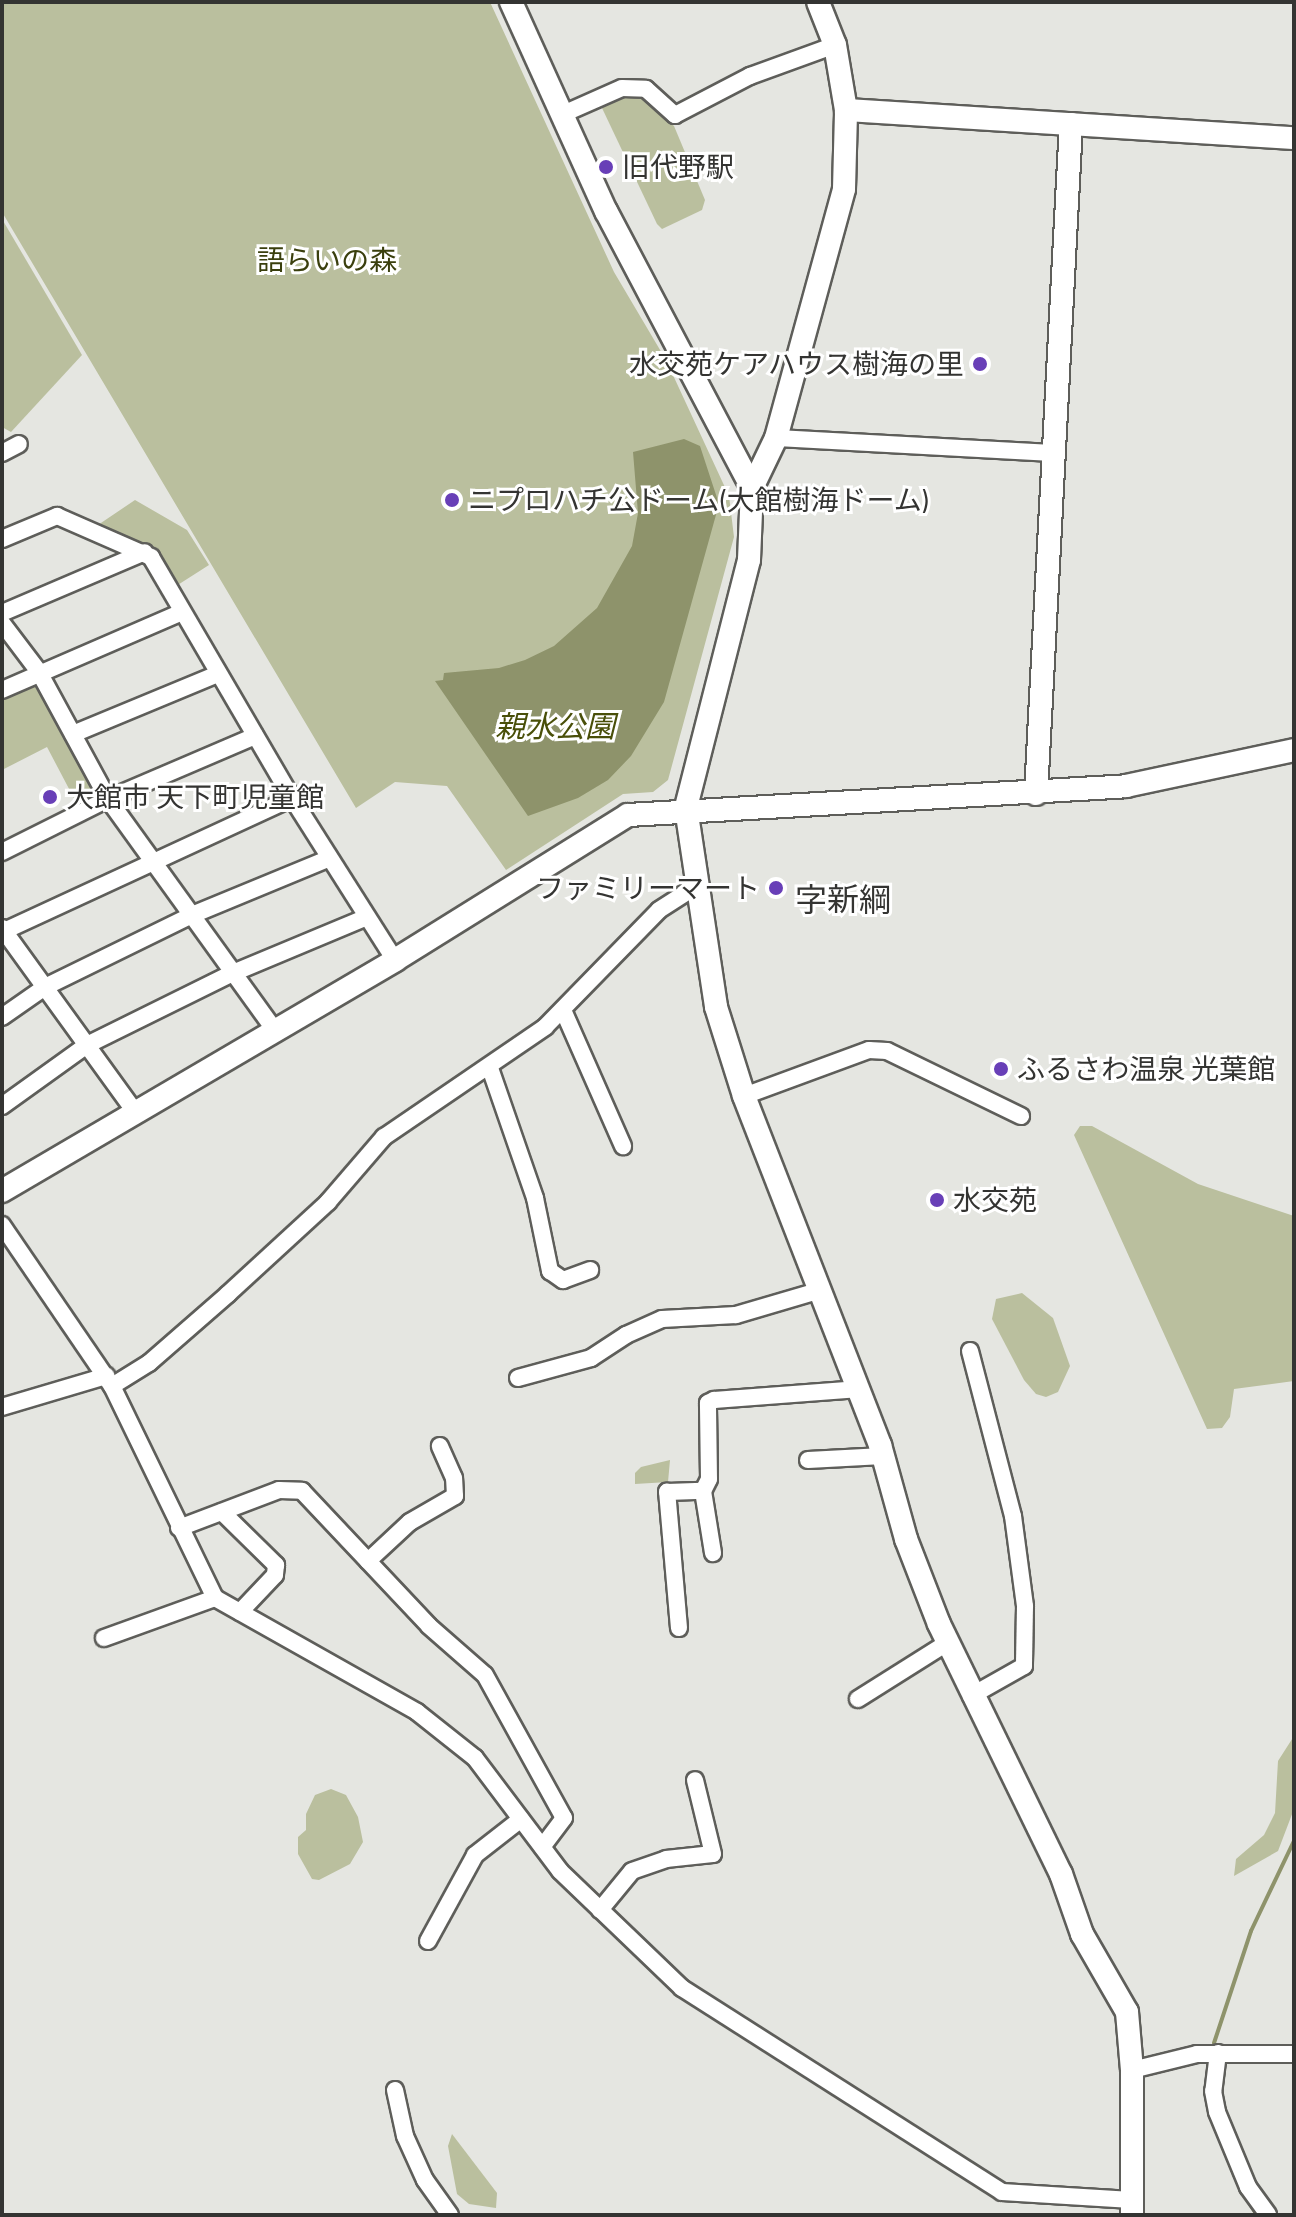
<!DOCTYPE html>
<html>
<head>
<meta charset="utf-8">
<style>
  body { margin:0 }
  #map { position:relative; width:1296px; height:2217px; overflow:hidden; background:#e5e6e1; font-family:"Titillium Web","Noto Sans JP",sans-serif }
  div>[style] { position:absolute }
  .green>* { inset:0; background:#babf9e }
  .water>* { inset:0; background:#8e936b }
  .stream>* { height:4px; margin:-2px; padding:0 2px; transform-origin:2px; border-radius:2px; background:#8e936b }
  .roads { filter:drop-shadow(2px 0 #5e5e5a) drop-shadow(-2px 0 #5e5e5a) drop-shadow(0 2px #5e5e5a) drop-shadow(0 -2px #5e5e5a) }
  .street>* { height:16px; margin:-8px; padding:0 8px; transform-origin:8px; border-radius:8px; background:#fff }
  .secondary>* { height:22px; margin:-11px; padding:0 11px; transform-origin:11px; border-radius:11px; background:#fff }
  .dots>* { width:22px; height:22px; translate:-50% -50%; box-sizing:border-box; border:4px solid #fff; border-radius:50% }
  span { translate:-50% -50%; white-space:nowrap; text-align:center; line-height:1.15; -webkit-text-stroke:6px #fff; paint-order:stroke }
  .poi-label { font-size:28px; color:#343432 }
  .left { translate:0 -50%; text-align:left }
  .right { translate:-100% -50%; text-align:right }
  .park-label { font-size:28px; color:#3a3f0d }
  .water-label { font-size:30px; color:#494f09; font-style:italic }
  .quarter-label { font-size:32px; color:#343432 }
  .frame { position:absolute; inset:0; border:4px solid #343432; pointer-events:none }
</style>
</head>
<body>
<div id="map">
  <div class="green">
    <i style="clip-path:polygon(2px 2px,490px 2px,614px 272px,666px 360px,729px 496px,734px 537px,668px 780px,653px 792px,623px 794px,506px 870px,447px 786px,395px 782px,356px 808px,2px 212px)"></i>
    <i style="clip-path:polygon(622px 94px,640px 97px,674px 126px,705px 200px,702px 210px,662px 229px,657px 224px,602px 108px,607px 99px)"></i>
    <i style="clip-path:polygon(2px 219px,82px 355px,11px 432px,2px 427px)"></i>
    <i style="clip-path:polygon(135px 500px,187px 530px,209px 565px,173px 588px,152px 553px,95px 527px)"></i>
    <i style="clip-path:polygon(34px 681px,95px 795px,77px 804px,47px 747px,2px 770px,2px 698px)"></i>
    <i style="clip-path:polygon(1080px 1126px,1092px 1126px,1198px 1184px,1294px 1216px,1294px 1381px,1234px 1389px,1230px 1417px,1222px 1428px,1207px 1429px,1074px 1135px)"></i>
    <i style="clip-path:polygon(1022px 1293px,1053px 1318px,1070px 1366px,1058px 1392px,1046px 1397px,1036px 1394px,1024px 1380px,992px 1319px,996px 1299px)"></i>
    <i style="clip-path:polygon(670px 1460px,668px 1482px,635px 1484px,635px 1473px,641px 1467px)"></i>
    <i style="clip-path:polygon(1294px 1736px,1294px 1809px,1278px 1851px,1234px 1876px,1236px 1859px,1264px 1835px,1275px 1813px,1278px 1761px)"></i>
    <i style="clip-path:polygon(331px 1789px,346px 1795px,358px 1817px,363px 1842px,350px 1864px,319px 1880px,312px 1879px,298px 1854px,298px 1837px,306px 1830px,306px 1814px,315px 1795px)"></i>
    <i style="clip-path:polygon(452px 2134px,497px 2193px,496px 2208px,469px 2204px,457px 2194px,448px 2146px)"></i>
  </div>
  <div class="water">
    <i style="clip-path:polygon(684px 439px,700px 446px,719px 504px,664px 702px,631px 756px,608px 780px,578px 798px,528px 816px,435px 681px,443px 680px,444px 673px,499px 668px,525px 660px,554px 646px,597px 608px,632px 546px,638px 513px,633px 452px)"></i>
  </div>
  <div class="stream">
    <i style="left:1214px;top:2043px;width:118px;rotate:-71.7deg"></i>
    <i style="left:1251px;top:1931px;width:100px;rotate:-64.5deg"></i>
    <i style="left:1213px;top:2122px;width:59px;rotate:68.2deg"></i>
    <i style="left:1245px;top:2196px;width:22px;rotate:58deg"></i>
  </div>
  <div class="roads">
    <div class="street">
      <i style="left:563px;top:114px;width:64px;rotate:-23.8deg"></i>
      <i style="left:622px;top:88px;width:24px;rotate:2deg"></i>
      <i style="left:646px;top:89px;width:39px;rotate:42deg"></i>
      <i style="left:675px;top:115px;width:85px;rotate:-27.5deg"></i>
      <i style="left:750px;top:76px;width:90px;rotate:-20deg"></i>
      <i style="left:776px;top:438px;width:278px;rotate:3.1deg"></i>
      <i style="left:2px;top:453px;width:19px;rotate:-28deg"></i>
      <i style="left:2px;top:539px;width:60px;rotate:-22.7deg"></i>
      <i style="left:57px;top:516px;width:103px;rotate:23.6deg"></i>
      <i style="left:151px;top:557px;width:279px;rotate:59.7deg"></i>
      <i style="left:292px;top:798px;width:192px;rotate:57.6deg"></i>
      <i style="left:2px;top:613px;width:155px;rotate:-23.1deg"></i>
      <i style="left:2px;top:623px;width:61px;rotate:52.9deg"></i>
      <i style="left:39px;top:672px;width:145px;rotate:61.5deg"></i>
      <i style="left:108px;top:799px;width:287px;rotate:54.2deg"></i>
      <i style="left:2px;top:690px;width:196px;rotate:-23.4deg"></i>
      <i style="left:73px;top:734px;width:157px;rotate:-22.5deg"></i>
      <i style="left:2px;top:852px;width:119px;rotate:-26.6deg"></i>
      <i style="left:108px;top:799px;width:160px;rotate:-23.2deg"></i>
      <i style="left:2px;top:928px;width:228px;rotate:54.1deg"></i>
      <i style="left:2px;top:932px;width:319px;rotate:-24.8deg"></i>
      <i style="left:563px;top:1010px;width:149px;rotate:66.2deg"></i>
      <i style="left:2px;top:1017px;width:52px;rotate:-34.9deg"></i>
      <i style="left:45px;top:987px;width:164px;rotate:-26.1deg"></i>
      <i style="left:192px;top:915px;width:149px;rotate:-22.4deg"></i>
      <i style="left:490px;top:1068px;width:138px;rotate:70.9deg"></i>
      <i style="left:535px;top:1198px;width:75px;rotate:78.4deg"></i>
      <i style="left:550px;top:1271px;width:16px;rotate:35deg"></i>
      <i style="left:563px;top:1280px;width:29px;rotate:-20deg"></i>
      <i style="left:744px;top:1096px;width:133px;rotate:-20.2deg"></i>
      <i style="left:869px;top:1050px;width:18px;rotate:3deg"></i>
      <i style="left:887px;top:1051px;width:149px;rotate:25.9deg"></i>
      <i style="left:2px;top:1106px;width:105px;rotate:-35.7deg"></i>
      <i style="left:87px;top:1045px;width:163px;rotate:-26.3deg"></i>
      <i style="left:233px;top:973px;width:145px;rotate:-22.7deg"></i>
      <i style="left:2px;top:1225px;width:195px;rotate:55.7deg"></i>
      <i style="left:112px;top:1386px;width:236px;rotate:64.1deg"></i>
      <i style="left:215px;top:1598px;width:232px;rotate:29.4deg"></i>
      <i style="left:417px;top:1712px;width:74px;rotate:38.4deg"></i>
      <i style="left:475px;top:1758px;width:141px;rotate:53deg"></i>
      <i style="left:560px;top:1871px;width:169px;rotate:43.8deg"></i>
      <i style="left:682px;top:1988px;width:379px;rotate:32.5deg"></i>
      <i style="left:1002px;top:2192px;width:130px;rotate:3.5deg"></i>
      <i style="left:970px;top:1351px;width:171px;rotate:75.4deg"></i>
      <i style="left:1013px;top:1516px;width:91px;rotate:82.4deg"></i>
      <i style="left:1025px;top:1606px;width:60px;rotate:91deg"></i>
      <i style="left:1024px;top:1666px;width:61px;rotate:150.5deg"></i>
      <i style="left:518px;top:1378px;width:76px;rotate:-15.3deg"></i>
      <i style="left:591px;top:1358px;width:42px;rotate:-33.3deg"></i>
      <i style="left:626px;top:1335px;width:39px;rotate:-24deg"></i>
      <i style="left:662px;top:1319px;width:74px;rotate:-3.1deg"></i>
      <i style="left:736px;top:1315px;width:89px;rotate:-16.4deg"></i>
      <i style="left:112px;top:1386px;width:44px;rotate:-31.9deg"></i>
      <i style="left:149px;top:1363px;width:105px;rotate:-41.1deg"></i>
      <i style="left:228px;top:1294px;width:136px;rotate:-42.6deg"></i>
      <i style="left:328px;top:1202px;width:86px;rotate:-49.3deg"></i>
      <i style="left:384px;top:1137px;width:195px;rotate:-34.3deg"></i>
      <i style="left:545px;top:1027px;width:163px;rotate:-45.7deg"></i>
      <i style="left:659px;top:910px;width:43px;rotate:-32.6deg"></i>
      <i style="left:2px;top:1407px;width:109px;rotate:-16.6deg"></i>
      <i style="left:808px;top:1460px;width:75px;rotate:-3.1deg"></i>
      <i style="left:703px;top:1491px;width:13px;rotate:-63deg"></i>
      <i style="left:709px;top:1479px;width:76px;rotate:-90.8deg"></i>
      <i style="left:708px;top:1403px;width:7px;rotate:-27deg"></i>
      <i style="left:714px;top:1400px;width:146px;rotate:-4.3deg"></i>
      <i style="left:222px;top:1512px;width:76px;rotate:44.5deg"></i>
      <i style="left:276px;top:1565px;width:10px;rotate:96deg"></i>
      <i style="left:275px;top:1575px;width:51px;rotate:133.4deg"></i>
      <i style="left:179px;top:1528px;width:107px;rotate:-20.8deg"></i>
      <i style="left:279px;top:1490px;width:23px;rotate:2deg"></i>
      <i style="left:302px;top:1491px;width:185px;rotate:46.7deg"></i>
      <i style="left:429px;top:1626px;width:74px;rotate:41.2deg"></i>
      <i style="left:485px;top:1675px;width:163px;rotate:61.1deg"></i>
      <i style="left:564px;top:1818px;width:36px;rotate:127deg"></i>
      <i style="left:368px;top:1561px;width:57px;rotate:-42.9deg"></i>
      <i style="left:410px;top:1522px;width:52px;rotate:-30deg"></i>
      <i style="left:455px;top:1496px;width:18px;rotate:-93deg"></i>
      <i style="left:454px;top:1478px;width:35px;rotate:-114deg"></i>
      <i style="left:679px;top:1628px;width:137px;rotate:-95deg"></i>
      <i style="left:667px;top:1492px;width:36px;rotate:-2deg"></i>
      <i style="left:703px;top:1491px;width:63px;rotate:80.8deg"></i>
      <i style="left:104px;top:1638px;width:118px;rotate:-19.8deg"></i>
      <i style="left:858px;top:1699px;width:105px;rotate:-32.2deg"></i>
      <i style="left:600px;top:1910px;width:50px;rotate:-50.6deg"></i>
      <i style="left:632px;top:1871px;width:36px;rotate:-19deg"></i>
      <i style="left:666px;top:1859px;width:47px;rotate:-6.1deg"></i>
      <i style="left:713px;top:1854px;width:76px;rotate:-103.7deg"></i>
      <i style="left:428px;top:1941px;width:98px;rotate:-61.3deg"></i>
      <i style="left:475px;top:1855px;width:58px;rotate:-38deg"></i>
      <i style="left:1218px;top:2053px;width:38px;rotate:97deg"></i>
      <i style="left:1213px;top:2091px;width:21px;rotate:79deg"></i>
      <i style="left:1217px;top:2112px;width:81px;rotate:67.5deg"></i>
      <i style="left:1248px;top:2187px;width:34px;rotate:54deg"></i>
      <i style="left:1132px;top:2070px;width:67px;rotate:-13.8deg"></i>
      <i style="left:1197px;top:2054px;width:97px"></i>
      <i style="left:395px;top:2090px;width:47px;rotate:77.7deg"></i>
      <i style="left:405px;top:2136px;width:48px;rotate:65.6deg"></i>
      <i style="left:425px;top:2180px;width:43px;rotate:54.5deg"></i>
    </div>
    <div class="secondary">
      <i style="left:511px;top:2px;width:230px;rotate:65.6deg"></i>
      <i style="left:606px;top:211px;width:313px;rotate:62.2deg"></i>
      <i style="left:752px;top:488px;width:72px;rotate:92.4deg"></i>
      <i style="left:749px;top:560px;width:256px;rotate:104.3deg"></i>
      <i style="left:686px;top:808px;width:201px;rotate:81.4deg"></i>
      <i style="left:716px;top:1007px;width:93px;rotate:72.5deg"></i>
      <i style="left:744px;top:1096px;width:375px;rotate:68.7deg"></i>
      <i style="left:880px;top:1445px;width:98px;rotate:74.5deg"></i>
      <i style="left:906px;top:1539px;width:91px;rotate:68.8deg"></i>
      <i style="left:939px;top:1624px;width:278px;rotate:64deg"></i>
      <i style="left:1061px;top:1874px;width:64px;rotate:70.7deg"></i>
      <i style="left:1082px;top:1934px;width:90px;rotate:60deg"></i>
      <i style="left:1127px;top:2012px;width:58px;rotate:85.1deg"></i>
      <i style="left:1132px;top:2070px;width:145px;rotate:90deg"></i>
      <i style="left:846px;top:110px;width:449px;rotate:3.6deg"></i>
      <i style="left:752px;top:488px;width:55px;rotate:-64.4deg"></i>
      <i style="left:776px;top:438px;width:258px;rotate:-74.7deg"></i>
      <i style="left:844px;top:189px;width:79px;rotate:-88.5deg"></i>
      <i style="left:846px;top:110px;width:66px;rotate:-99.6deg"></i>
      <i style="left:835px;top:45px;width:46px;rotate:-111.6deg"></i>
      <i style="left:1036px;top:794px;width:671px;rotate:-87.01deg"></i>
      <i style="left:2px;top:1191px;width:456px;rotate:-30.4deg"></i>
      <i style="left:395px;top:960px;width:274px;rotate:-31.9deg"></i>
      <i style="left:628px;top:815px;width:499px;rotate:-3.3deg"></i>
      <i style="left:1126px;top:786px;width:172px;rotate:-12.1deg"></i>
    </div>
  </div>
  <div class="dots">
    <i style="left:606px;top:167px;background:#683fb7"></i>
    <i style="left:980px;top:364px;background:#683fb7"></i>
    <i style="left:452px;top:500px;background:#683fb7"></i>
    <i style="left:50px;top:797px;background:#683fb7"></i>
    <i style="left:776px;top:888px;background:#683fb7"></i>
    <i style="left:1001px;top:1069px;background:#683fb7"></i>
    <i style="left:937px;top:1200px;background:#683fb7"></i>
  </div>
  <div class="poi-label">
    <span class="left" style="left:622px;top:167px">旧代野駅</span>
    <span class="right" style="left:964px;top:364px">水交苑ケアハウス樹海の里</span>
    <span class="left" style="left:468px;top:500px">ニプロハチ公ドーム(大館樹海ドーム)</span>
    <span class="left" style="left:66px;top:797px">大館市 天下町児童館</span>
    <span class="right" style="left:760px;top:888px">ファミリーマート</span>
    <span class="left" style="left:1017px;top:1069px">ふるさわ温泉 光葉館</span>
    <span class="left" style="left:953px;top:1200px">水交苑</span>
  </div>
  <div class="park-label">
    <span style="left:327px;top:260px">語らいの森</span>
  </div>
  <div class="water-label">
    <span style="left:555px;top:726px">親水公園</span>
  </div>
  <div class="quarter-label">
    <span style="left:843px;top:899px">字新綱</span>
  </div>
  <div class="frame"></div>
</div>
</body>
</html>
